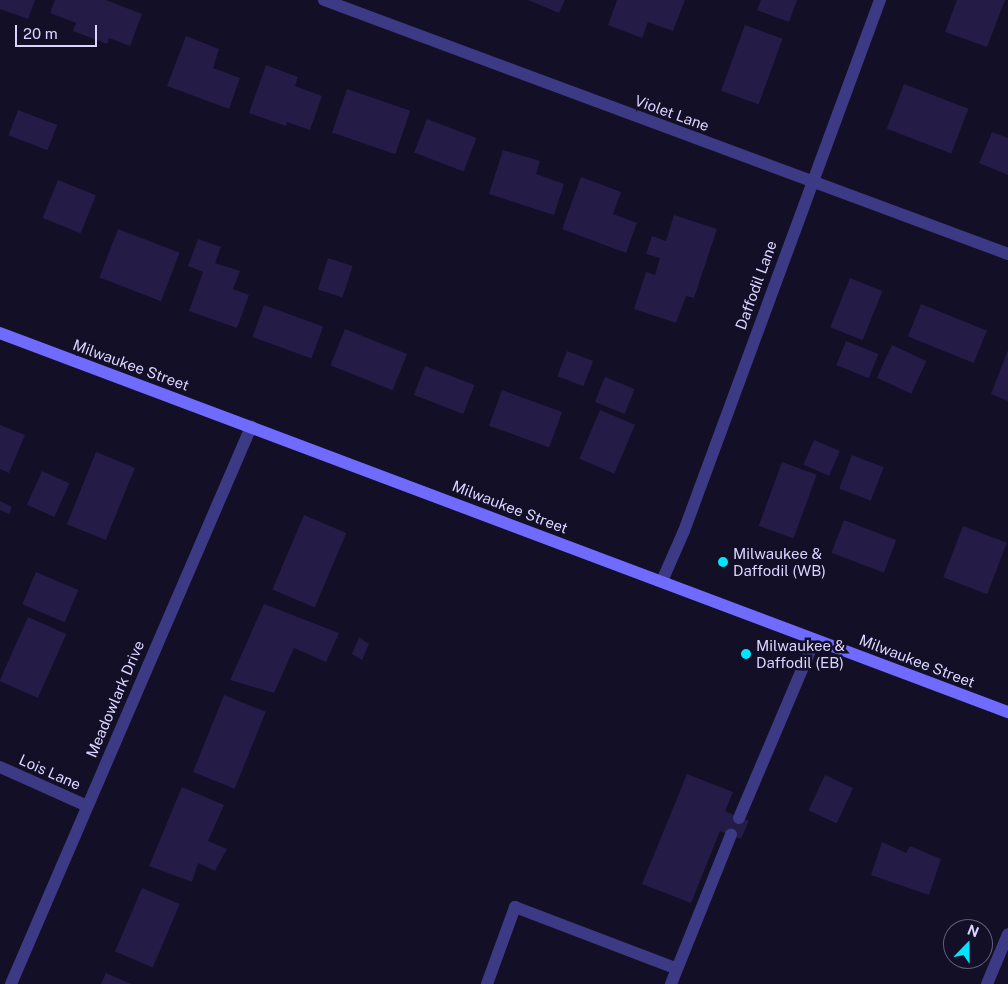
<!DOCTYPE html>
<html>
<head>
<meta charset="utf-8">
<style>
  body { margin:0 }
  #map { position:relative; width:1008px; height:984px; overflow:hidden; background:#130f26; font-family:"Public Sans",sans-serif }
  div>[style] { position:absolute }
  .building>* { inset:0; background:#241b47; transform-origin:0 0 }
  .lane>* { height:12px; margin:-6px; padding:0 6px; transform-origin:6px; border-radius:6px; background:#3d3a85 }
  .street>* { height:12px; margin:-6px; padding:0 6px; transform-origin:6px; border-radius:6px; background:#3d3a85 }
  .secondary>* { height:12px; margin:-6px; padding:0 6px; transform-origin:6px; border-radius:6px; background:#6f6bff }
  .dots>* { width:14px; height:14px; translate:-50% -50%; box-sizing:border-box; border:2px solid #130f26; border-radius:50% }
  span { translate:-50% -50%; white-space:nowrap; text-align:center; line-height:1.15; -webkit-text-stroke:5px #130f26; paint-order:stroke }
  .street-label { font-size:15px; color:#d9d4ff }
  .poi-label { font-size:15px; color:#d9d4ff }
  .left { translate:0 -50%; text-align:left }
  .north { position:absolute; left:943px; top:919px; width:50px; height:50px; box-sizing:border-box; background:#130f26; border:1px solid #625e7d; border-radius:50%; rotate:22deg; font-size:14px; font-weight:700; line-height:20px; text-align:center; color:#d9d4ff }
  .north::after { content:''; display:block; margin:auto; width:18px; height:22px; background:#00e5ff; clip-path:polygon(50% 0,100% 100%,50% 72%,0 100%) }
  .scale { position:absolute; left:15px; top:25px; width:82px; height:22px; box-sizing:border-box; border:2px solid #d9d4ff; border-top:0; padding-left:6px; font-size:15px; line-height:18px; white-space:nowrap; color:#d9d4ff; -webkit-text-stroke:4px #130f26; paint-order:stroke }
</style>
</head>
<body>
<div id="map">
  <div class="building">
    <i style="clip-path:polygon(0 0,35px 0,28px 19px,0 9px)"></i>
    <i style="clip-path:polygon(55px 0,106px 0,142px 14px,130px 46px,109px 38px,107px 44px,73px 31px,76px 23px,50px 13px)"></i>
    <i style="clip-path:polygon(528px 0,565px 0,559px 13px)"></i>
    <i style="clip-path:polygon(617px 0,685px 0,673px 31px,648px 22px,642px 38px,608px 25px)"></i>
    <i style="clip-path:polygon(761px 0,797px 0,789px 22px,757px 10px)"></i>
    <i style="clip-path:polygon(957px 0,1005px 0,987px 47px,945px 32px)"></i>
    <i style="left:745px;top:25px;width:40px;height:70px;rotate:20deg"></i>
    <i style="clip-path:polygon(186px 36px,219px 49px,213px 68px,240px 78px,229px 109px,167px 86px)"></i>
    <i style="clip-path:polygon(266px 65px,298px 77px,295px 86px,322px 96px,310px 130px,287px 122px,286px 126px,249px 113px)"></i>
    <i style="left:904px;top:84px;width:69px;height:48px;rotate:21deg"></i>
    <i style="left:347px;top:89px;width:67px;height:46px;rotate:19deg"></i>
    <i style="left:18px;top:110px;width:42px;height:27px;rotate:21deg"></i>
    <i style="left:427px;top:119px;width:53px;height:36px;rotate:21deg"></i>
    <i style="clip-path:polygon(992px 132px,1008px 138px,1008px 175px,979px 163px)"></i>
    <i style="clip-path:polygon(503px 150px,540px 161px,536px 174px,564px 184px,554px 215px,489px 194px)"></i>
    <i style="clip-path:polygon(581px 177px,621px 192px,613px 214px,637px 223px,626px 253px,562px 229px)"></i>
    <i style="left:58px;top:180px;width:41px;height:41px;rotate:22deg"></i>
    <i style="clip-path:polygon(674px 215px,717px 229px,694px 298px,686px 296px,676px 323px,634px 309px,646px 272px,655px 275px,660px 258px,646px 254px,652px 236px,666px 241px)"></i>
    <i style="left:118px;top:229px;width:66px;height:52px;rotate:21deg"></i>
    <i style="clip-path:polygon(198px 239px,221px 247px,215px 263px,240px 271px,233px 289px,249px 295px,237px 328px,189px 311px,203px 272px,188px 266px)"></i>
    <i style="left:328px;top:258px;width:26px;height:33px;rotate:18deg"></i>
    <i style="left:850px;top:278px;width:35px;height:53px;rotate:22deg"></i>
    <i style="left:921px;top:304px;width:71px;height:35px;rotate:22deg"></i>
    <i style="left:264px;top:305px;width:63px;height:34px;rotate:20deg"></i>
    <i style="left:345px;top:329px;width:67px;height:39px;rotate:22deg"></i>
    <i style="left:846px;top:341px;width:35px;height:26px;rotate:22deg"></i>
    <i style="left:892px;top:345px;width:38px;height:36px;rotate:25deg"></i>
    <i style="clip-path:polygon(1008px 350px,1008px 401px,991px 394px)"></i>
    <i style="left:567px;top:351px;width:28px;height:27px;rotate:21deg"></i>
    <i style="left:425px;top:366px;width:53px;height:31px;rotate:21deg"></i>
    <i style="left:605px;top:377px;width:32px;height:27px;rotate:22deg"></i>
    <i style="left:502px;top:390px;width:64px;height:38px;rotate:20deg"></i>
    <i style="left:600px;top:410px;width:38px;height:53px;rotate:23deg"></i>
    <i style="clip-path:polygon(0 425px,25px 435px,9px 473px,0 469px)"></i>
    <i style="left:814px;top:440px;width:28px;height:27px;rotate:23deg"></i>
    <i style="left:96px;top:452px;width:42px;height:78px;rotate:22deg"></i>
    <i style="left:852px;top:455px;width:34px;height:36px;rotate:21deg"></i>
    <i style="left:782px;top:462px;width:37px;height:68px;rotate:20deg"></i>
    <i style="left:42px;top:471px;width:30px;height:37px;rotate:24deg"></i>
    <i style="clip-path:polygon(0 501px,12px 507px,9px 514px,0 510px)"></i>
    <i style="left:304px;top:515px;width:46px;height:81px;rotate:23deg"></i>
    <i style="left:844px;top:520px;width:56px;height:35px;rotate:21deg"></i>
    <i style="left:963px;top:526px;width:47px;height:55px;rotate:21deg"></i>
    <i style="left:36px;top:572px;width:46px;height:35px;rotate:23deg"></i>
    <i style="clip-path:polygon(264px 604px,339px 633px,326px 662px,294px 648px,274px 693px,230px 680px)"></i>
    <i style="left:28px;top:617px;width:42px;height:70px;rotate:24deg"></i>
    <i style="clip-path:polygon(359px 637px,369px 644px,362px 660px,352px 654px)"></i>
    <i style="left:224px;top:695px;width:45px;height:83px;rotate:22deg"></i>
    <i style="clip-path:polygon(687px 774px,733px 792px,725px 811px,749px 821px,741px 839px,720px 831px,691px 903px,642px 884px)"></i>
    <i style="left:825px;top:775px;width:31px;height:39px;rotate:25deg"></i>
    <i style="clip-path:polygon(182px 787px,224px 805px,208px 841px,227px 849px,215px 871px,198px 863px,192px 882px,149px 866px)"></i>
    <i style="clip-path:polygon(882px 842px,906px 853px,910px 846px,941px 859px,929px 895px,871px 875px)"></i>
    <i style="left:142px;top:888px;width:41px;height:69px;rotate:23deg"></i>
    <i style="clip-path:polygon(106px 973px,131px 984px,101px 984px)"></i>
  </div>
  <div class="lane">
    <i style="left:739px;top:818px;width:194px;rotate:-67deg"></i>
    <i style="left:487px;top:984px;width:82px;rotate:-70deg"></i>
    <i style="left:515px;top:907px;width:173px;rotate:20.9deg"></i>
    <i style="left:671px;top:984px;width:161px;rotate:-68.1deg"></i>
  </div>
  <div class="street">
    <i style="left:324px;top:0;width:730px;rotate:20.37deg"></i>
    <i style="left:662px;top:581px;width:55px;rotate:-66.3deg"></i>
    <i style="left:684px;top:531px;width:566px;rotate:-69.74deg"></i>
    <i style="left:0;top:767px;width:95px;rotate:24.1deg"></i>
    <i style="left:11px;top:984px;width:607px;rotate:-66.69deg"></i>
    <i style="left:987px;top:984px;width:54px;rotate:-67.2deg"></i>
  </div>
  <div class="secondary">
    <i style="left:0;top:333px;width:1077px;rotate:20.61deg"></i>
  </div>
  <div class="dots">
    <i style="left:723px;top:562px;background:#00e5ff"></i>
    <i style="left:746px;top:654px;background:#00e5ff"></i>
  </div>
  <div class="street-label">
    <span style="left:672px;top:113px;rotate:20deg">Violet Lane</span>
    <span style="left:756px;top:285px;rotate:-70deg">Daffodil Lane</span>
    <span style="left:131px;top:365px;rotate:20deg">Milwaukee Street</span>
    <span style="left:510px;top:507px;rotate:21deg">Milwaukee Street</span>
    <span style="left:917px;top:661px;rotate:21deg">Milwaukee Street</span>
    <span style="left:115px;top:699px;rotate:-67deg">Meadowlark Drive</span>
    <span style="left:50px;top:772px;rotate:24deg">Lois Lane</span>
  </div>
  <div class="poi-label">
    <span class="left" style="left:733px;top:562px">Milwaukee &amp;<br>Daffodil (WB)</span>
    <span class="left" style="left:756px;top:654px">Milwaukee &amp;<br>Daffodil (EB)</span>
  </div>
  <div class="north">N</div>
  <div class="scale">20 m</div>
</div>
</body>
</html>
